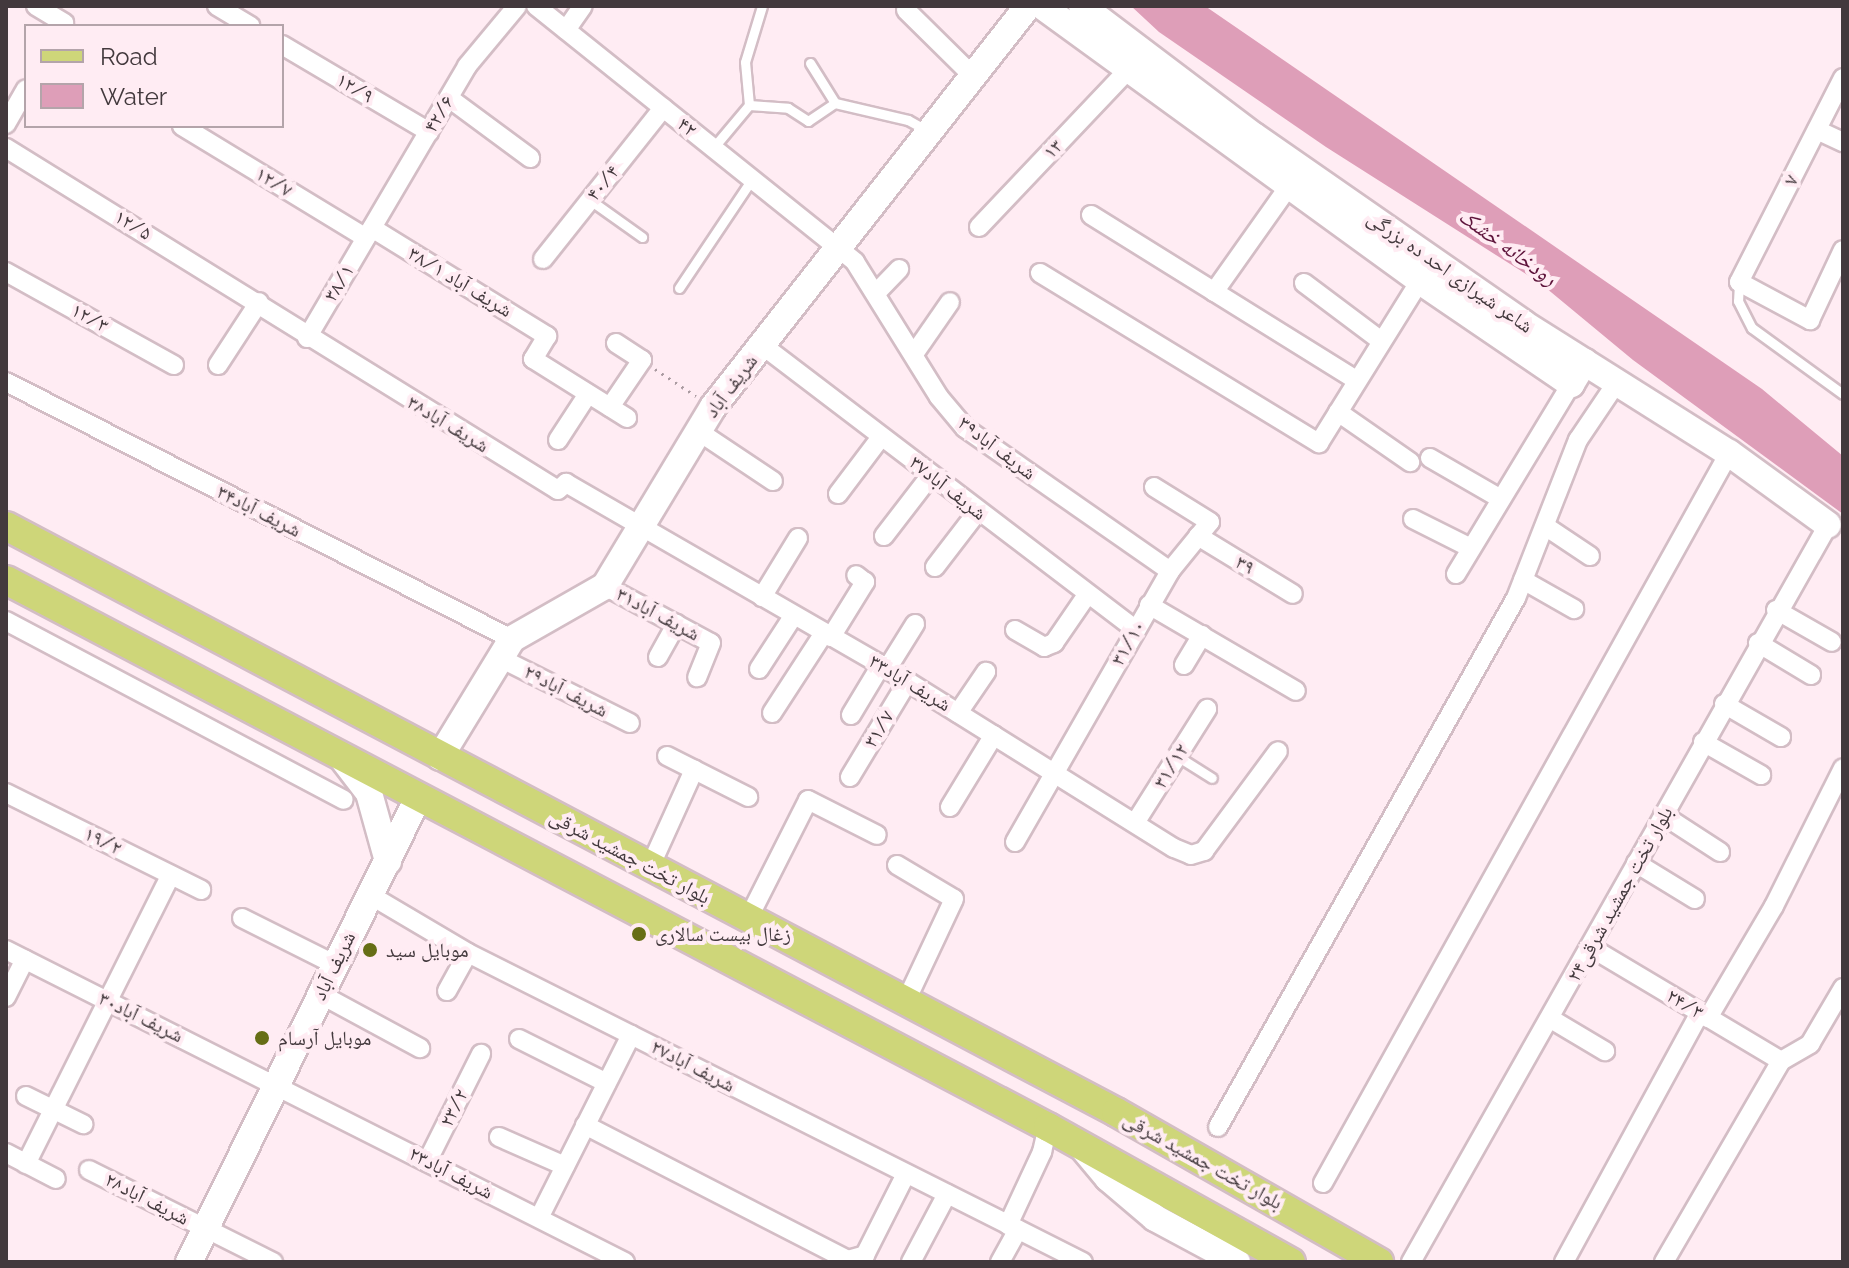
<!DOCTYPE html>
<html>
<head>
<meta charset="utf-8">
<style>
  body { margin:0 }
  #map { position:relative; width:1849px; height:1268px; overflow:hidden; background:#ffecf3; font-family:Raleway,"Noto Naskh Arabic",sans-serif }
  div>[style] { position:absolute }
  .water>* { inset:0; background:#de9eb8 }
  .path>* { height:3px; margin-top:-1.5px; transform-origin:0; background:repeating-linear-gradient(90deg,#aa9ba1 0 2px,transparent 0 8px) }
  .roads { filter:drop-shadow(2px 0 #d3bdc5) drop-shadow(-2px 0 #d3bdc5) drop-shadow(0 2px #d3bdc5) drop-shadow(0 -2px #d3bdc5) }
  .lane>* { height:9px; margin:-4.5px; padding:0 4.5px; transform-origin:4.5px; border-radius:4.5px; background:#fff }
  .street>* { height:18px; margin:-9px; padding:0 9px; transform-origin:9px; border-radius:9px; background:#fff }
  .secondary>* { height:26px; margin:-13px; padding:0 13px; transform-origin:13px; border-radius:13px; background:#fff }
  .primary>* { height:28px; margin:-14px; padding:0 14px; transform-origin:14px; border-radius:14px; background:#ced679 }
  .dots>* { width:22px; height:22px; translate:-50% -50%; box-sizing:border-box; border:4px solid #ffecf3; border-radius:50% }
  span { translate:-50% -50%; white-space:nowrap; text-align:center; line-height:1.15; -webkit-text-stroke:8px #ffecf3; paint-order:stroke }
  .street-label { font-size:20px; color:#43393d }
  .poi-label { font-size:20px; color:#43393d }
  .left { translate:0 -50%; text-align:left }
  .water-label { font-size:22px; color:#5e143b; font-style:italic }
  .frame { position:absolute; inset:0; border:8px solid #43393d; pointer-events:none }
  .legend { position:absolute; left:24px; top:24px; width:260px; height:104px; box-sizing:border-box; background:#ffecf3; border:2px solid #b4a4aa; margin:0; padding:10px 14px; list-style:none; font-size:24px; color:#43393d }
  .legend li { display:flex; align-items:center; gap:16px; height:40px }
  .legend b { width:40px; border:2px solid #b4a4aa }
</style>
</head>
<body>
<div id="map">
  <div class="water">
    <i style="clip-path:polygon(1131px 6px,1205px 6px,1762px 389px,1843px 456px,1843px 514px,1633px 360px,1540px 283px,1326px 147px,1159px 32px)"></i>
  </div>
  <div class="path">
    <i style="left:655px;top:369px;width:49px;rotate:33.4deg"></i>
  </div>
  <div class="roads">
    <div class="lane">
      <i style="left:810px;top:63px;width:47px;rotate:58deg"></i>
      <i style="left:749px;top:105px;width:43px;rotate:-95.3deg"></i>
      <i style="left:745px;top:62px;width:59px;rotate:-73.1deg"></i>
      <i style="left:713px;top:148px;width:56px;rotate:-50.1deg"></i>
      <i style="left:749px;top:105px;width:39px;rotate:4deg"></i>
      <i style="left:788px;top:108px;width:24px;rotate:33deg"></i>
      <i style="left:808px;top:121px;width:32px;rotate:-34deg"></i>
      <i style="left:835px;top:103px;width:75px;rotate:13.1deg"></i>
      <i style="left:908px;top:120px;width:21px;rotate:29deg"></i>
      <i style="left:590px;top:200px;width:64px;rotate:35.4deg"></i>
      <i style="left:1739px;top:283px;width:18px;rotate:93deg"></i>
      <i style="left:1738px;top:301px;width:30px;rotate:63deg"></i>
      <i style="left:1752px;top:328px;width:112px;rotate:36deg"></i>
      <i style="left:679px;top:288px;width:131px;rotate:-56.2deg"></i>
      <i style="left:1177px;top:756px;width:41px;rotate:32.2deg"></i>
    </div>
    <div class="street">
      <i style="left:36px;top:6px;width:33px;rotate:31deg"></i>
      <i style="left:217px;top:6px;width:39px;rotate:31deg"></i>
      <i style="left:536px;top:6px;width:409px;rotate:38.7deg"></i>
      <i style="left:855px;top:262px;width:159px;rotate:58.1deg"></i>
      <i style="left:939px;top:397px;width:40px;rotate:50deg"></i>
      <i style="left:965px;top:428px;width:250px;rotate:34.9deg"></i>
      <i style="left:906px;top:10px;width:94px;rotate:44.6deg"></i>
      <i style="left:566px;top:30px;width:29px;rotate:-55deg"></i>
      <i style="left:282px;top:45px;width:171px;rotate:30.6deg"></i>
      <i style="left:1843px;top:78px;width:229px;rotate:117deg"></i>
      <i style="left:1739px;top:282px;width:81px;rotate:28.2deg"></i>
      <i style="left:1810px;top:320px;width:77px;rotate:-64.8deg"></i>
      <i style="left:449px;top:98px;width:101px;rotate:36.5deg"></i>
      <i style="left:6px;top:124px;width:40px;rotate:-60.3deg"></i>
      <i style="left:182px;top:126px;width:215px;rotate:31.3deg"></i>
      <i style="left:1817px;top:130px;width:29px;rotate:25deg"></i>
      <i style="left:6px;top:148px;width:649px;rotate:31.78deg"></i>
      <i style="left:558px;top:490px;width:11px;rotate:-41deg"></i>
      <i style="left:566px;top:483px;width:364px;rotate:30deg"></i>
      <i style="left:881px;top:665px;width:345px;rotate:32deg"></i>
      <i style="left:1174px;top:848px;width:18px;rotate:22deg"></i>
      <i style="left:1191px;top:855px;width:14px;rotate:-17deg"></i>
      <i style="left:1204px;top:851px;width:124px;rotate:-53.5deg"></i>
      <i style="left:1091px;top:215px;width:312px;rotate:31.9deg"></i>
      <i style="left:979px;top:227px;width:216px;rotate:-46.5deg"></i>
      <i style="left:372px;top:228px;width:206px;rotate:31.7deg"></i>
      <i style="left:547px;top:336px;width:27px;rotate:121deg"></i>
      <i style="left:533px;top:359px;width:111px;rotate:32.1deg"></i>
      <i style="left:543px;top:259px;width:193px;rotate:-51.5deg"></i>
      <i style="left:6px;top:272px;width:192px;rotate:29deg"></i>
      <i style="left:1040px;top:273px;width:327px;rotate:31.4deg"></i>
      <i style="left:1319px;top:443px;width:191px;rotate:-58.1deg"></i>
      <i style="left:1304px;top:283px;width:95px;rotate:36.9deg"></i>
      <i style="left:877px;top:292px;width:32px;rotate:-46deg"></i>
      <i style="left:1214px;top:292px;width:130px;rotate:-54.7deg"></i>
      <i style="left:307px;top:338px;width:316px;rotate:-59.5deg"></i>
      <i style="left:467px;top:66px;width:78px;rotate:-50.2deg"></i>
      <i style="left:762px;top:345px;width:469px;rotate:37.3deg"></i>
      <i style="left:914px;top:354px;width:63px;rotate:-55.3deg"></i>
      <i style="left:218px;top:365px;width:75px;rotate:-56.9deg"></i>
      <i style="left:6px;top:382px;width:568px;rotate:26.93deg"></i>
      <i style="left:610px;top:407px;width:57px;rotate:-55.8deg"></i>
      <i style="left:642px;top:360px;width:31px;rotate:-147deg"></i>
      <i style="left:1338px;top:412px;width:88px;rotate:34.8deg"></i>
      <i style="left:698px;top:431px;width:90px;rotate:33.7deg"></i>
      <i style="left:558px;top:440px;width:55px;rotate:-56.9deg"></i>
      <i style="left:1430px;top:458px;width:82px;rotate:30deg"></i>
      <i style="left:838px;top:494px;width:71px;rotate:-53deg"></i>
      <i style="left:1413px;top:519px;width:65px;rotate:26.6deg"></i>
      <i style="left:1545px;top:526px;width:54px;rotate:33.7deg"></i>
      <i style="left:884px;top:536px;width:77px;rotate:-52.4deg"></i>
      <i style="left:1198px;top:536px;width:111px;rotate:31.4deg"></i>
      <i style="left:935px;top:567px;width:71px;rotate:-52.5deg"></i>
      <i style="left:1456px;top:574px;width:222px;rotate:-58.8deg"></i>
      <i style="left:1523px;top:580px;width:59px;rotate:29.6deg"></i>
      <i style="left:605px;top:586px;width:120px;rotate:28.3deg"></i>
      <i style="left:711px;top:643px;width:37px;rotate:112deg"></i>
      <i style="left:762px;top:597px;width:69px;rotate:-58.6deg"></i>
      <i style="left:1149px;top:605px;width:170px;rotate:30.3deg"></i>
      <i style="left:1776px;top:610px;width:64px;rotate:29.7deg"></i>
      <i style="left:6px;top:621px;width:382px;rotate:27.9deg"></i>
      <i style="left:1015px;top:630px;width:34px;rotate:30deg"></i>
      <i style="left:1044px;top:647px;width:11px;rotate:-22deg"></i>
      <i style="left:1054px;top:643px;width:58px;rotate:-55.5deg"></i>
      <i style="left:831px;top:637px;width:65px;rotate:-58.3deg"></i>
      <i style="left:865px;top:582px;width:11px;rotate:-142deg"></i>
      <i style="left:1758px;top:643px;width:62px;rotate:31.1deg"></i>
      <i style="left:658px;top:657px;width:38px;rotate:-61deg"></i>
      <i style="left:502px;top:659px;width:143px;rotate:26.6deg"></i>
      <i style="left:1184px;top:665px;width:35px;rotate:-59deg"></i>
      <i style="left:759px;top:669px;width:64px;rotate:-57.1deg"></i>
      <i style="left:887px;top:669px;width:53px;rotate:-58.1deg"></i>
      <i style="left:1724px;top:704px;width:66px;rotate:30.1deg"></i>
      <i style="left:772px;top:713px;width:95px;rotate:-57deg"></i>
      <i style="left:958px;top:713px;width:50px;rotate:-55.7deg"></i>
      <i style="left:851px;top:715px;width:58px;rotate:-59deg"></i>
      <i style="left:1703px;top:742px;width:67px;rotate:29.6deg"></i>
      <i style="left:667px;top:756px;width:91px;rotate:26.8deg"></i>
      <i style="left:850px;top:777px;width:112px;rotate:-58.9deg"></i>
      <i style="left:6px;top:793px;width:218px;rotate:26.4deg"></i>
      <i style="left:950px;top:807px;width:84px;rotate:-58.6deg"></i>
      <i style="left:1663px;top:815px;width:68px;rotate:33deg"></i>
      <i style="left:1135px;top:823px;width:135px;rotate:-57.7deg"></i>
      <i style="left:1015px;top:842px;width:312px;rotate:-60.2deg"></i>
      <i style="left:1170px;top:571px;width:63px;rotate:-50.8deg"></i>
      <i style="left:1210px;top:522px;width:66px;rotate:-148deg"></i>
      <i style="left:1636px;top:863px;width:69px;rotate:31.4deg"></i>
      <i style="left:897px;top:865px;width:66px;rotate:30.8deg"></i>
      <i style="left:954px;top:899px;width:113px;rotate:115.2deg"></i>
      <i style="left:650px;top:867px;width:107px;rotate:-65.6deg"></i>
      <i style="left:370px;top:895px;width:114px;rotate:30.6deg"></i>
      <i style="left:468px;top:953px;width:688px;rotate:26.68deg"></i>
      <i style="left:242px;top:918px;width:103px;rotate:26.6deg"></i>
      <i style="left:748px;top:919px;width:133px;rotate:-63.2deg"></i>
      <i style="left:808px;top:800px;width:77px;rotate:26.9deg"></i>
      <i style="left:1590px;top:947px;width:222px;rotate:30.8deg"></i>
      <i style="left:6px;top:950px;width:693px;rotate:26.75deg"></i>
      <i style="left:447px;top:991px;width:43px;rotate:-61.1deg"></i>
      <i style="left:320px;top:994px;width:114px;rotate:28.4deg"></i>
      <i style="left:6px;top:997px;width:42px;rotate:-63.4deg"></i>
      <i style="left:1708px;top:1018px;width:130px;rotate:-59.5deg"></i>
      <i style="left:1774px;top:906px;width:154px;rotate:-63.4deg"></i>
      <i style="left:1551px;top:1019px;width:63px;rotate:30.7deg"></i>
      <i style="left:519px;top:1039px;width:98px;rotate:26.6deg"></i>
      <i style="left:26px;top:1096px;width:64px;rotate:26.2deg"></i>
      <i style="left:585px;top:1125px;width:296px;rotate:27.2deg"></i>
      <i style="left:848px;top:1260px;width:18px;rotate:-16deg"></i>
      <i style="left:865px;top:1255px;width:91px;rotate:-63.2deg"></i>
      <i style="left:1218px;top:1127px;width:607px;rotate:-60.61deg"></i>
      <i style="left:1516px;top:598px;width:170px;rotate:-68.6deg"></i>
      <i style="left:1578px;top:440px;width:70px;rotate:-56.1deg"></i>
      <i style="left:499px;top:1137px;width:72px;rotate:23.7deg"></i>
      <i style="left:6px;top:1153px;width:56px;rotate:27.5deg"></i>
      <i style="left:427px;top:1162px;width:121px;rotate:-63.4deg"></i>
      <i style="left:26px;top:1164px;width:323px;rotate:-63.4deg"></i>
      <i style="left:89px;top:1170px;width:206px;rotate:26.6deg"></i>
      <i style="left:1323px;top:1183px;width:835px;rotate:-60.92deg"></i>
      <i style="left:539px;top:1218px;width:205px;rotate:-63.3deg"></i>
      <i style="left:1008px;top:1225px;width:81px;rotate:-65deg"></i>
      <i style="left:1042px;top:1152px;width:26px;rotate:-77deg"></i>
      <i style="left:911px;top:1262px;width:77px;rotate:-62.1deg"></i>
      <i style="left:1000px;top:1262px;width:37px;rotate:-61deg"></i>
      <i style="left:1411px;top:1262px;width:847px;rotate:-60.5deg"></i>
      <i style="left:1564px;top:1262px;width:284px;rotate:-61.4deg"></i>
      <i style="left:1664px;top:1262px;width:233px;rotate:-59.8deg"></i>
      <i style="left:1781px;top:1061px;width:34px;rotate:-30deg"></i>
      <i style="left:1810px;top:1044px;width:65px;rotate:-59.5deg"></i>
    </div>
    <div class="secondary">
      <i style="left:1042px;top:6px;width:467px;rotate:36deg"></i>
      <i style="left:1420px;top:281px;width:183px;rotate:34.3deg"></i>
      <i style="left:1571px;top:384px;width:26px;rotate:-59deg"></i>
      <i style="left:1082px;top:6px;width:216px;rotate:37.1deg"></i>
      <i style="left:1254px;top:136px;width:329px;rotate:34.8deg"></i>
      <i style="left:1524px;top:324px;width:242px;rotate:32.2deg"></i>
      <i style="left:1729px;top:453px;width:122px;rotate:36deg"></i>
      <i style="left:440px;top:757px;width:138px;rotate:-58.6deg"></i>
      <i style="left:512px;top:639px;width:107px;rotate:-29.7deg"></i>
      <i style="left:605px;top:586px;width:209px;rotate:-58.9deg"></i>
      <i style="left:713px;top:407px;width:510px;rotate:-51.85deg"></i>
      <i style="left:343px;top:759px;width:43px;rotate:52.6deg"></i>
      <i style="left:369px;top:793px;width:71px;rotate:74.4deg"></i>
      <i style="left:1082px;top:1147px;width:40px;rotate:50deg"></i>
      <i style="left:1108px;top:1178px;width:62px;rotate:40.4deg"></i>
      <i style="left:1155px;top:1218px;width:93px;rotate:28.2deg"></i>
      <i style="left:189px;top:1262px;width:515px;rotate:-63.73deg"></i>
    </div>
    <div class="primary">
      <i style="left:6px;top:526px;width:1255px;rotate:27.83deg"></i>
      <i style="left:1116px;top:1112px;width:303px;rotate:29.7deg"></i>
      <i style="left:6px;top:580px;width:1177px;rotate:27.7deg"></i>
      <i style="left:1048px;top:1127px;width:278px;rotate:29.1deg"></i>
    </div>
  </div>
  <div class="dots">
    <i style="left:639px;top:934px;background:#666e15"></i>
    <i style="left:370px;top:950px;background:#666e15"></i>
    <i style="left:262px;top:1038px;background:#666e15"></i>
  </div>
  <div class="street-label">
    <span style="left:355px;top:88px;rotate:31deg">۱۲/۹</span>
    <span style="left:439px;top:114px;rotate:-59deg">۴۲/۶</span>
    <span style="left:687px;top:127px;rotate:39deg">۴۲</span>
    <span style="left:1053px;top:149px;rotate:-46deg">۱۳</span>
    <span style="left:1791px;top:180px;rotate:-63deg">۷</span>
    <span style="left:274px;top:182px;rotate:31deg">۱۲/۷</span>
    <span style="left:603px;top:183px;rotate:-51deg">۴۰/۴</span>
    <span style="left:133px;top:225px;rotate:31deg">۱۲/۵</span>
    <span style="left:1450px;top:272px;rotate:35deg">شاعر شیرازی احد ده بزرگی</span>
    <span style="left:460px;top:282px;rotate:31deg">۳۸/۱ شریف آباد</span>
    <span style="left:339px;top:283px;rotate:-59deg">۳۸/۱</span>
    <span style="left:90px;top:318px;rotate:29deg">۱۲/۳</span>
    <span style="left:731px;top:386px;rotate:-53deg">شریف آباد</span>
    <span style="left:448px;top:424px;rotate:31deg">شریف آباد۳۸</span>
    <span style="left:997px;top:448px;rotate:37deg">شریف آباد۳۹</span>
    <span style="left:948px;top:488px;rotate:38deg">شریف آباد۳۷</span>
    <span style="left:259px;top:511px;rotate:27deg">شریف آباد۳۴</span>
    <span style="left:1245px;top:565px;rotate:31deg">۳۹</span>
    <span style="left:658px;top:614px;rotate:28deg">شریف آباد۳۱</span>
    <span style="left:1128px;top:643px;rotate:-60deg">۳۱/۱۰</span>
    <span style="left:910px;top:683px;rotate:31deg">شریف آباد۳۳</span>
    <span style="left:566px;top:691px;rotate:27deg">شریف آباد۲۹</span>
    <span style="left:879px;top:729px;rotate:-59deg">۳۱/۷</span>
    <span style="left:1171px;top:766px;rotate:-58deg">۳۱/۱۲</span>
    <span style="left:103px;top:841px;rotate:26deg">۱۹/۲</span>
    <span style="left:630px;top:857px;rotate:28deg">بلوار تخت جمشید شرقی</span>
    <span style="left:1620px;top:894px;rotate:-61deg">بلوار تخت جمشید شرقی۲۴</span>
    <span style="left:334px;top:966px;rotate:-64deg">شریف آباد</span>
    <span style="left:1685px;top:1004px;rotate:31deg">۲۴/۳</span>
    <span style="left:141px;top:1017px;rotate:26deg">شریف آباد۳۰</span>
    <span style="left:693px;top:1066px;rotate:27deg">شریف آباد۲۷</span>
    <span style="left:454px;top:1108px;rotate:-63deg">۲۳/۲</span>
    <span style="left:1203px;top:1161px;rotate:29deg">بلوار تخت جمشید شرقی</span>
    <span style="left:451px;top:1173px;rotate:27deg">شریف آباد۲۳</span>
    <span style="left:147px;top:1199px;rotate:27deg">شریف آباد۲۸</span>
  </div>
  <div class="poi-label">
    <span class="left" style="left:655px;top:934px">زغال بیست سالاری</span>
    <span class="left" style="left:386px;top:950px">موبایل سید</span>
    <span class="left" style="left:278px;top:1038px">موبایل آرسام</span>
  </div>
  <div class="water-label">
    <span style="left:1508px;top:247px;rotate:36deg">رودخانه خشک</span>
  </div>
  <div class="frame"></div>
  <ul class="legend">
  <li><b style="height:10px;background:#ced679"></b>Road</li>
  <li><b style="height:22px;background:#de9eb8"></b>Water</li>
  </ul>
</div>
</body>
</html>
